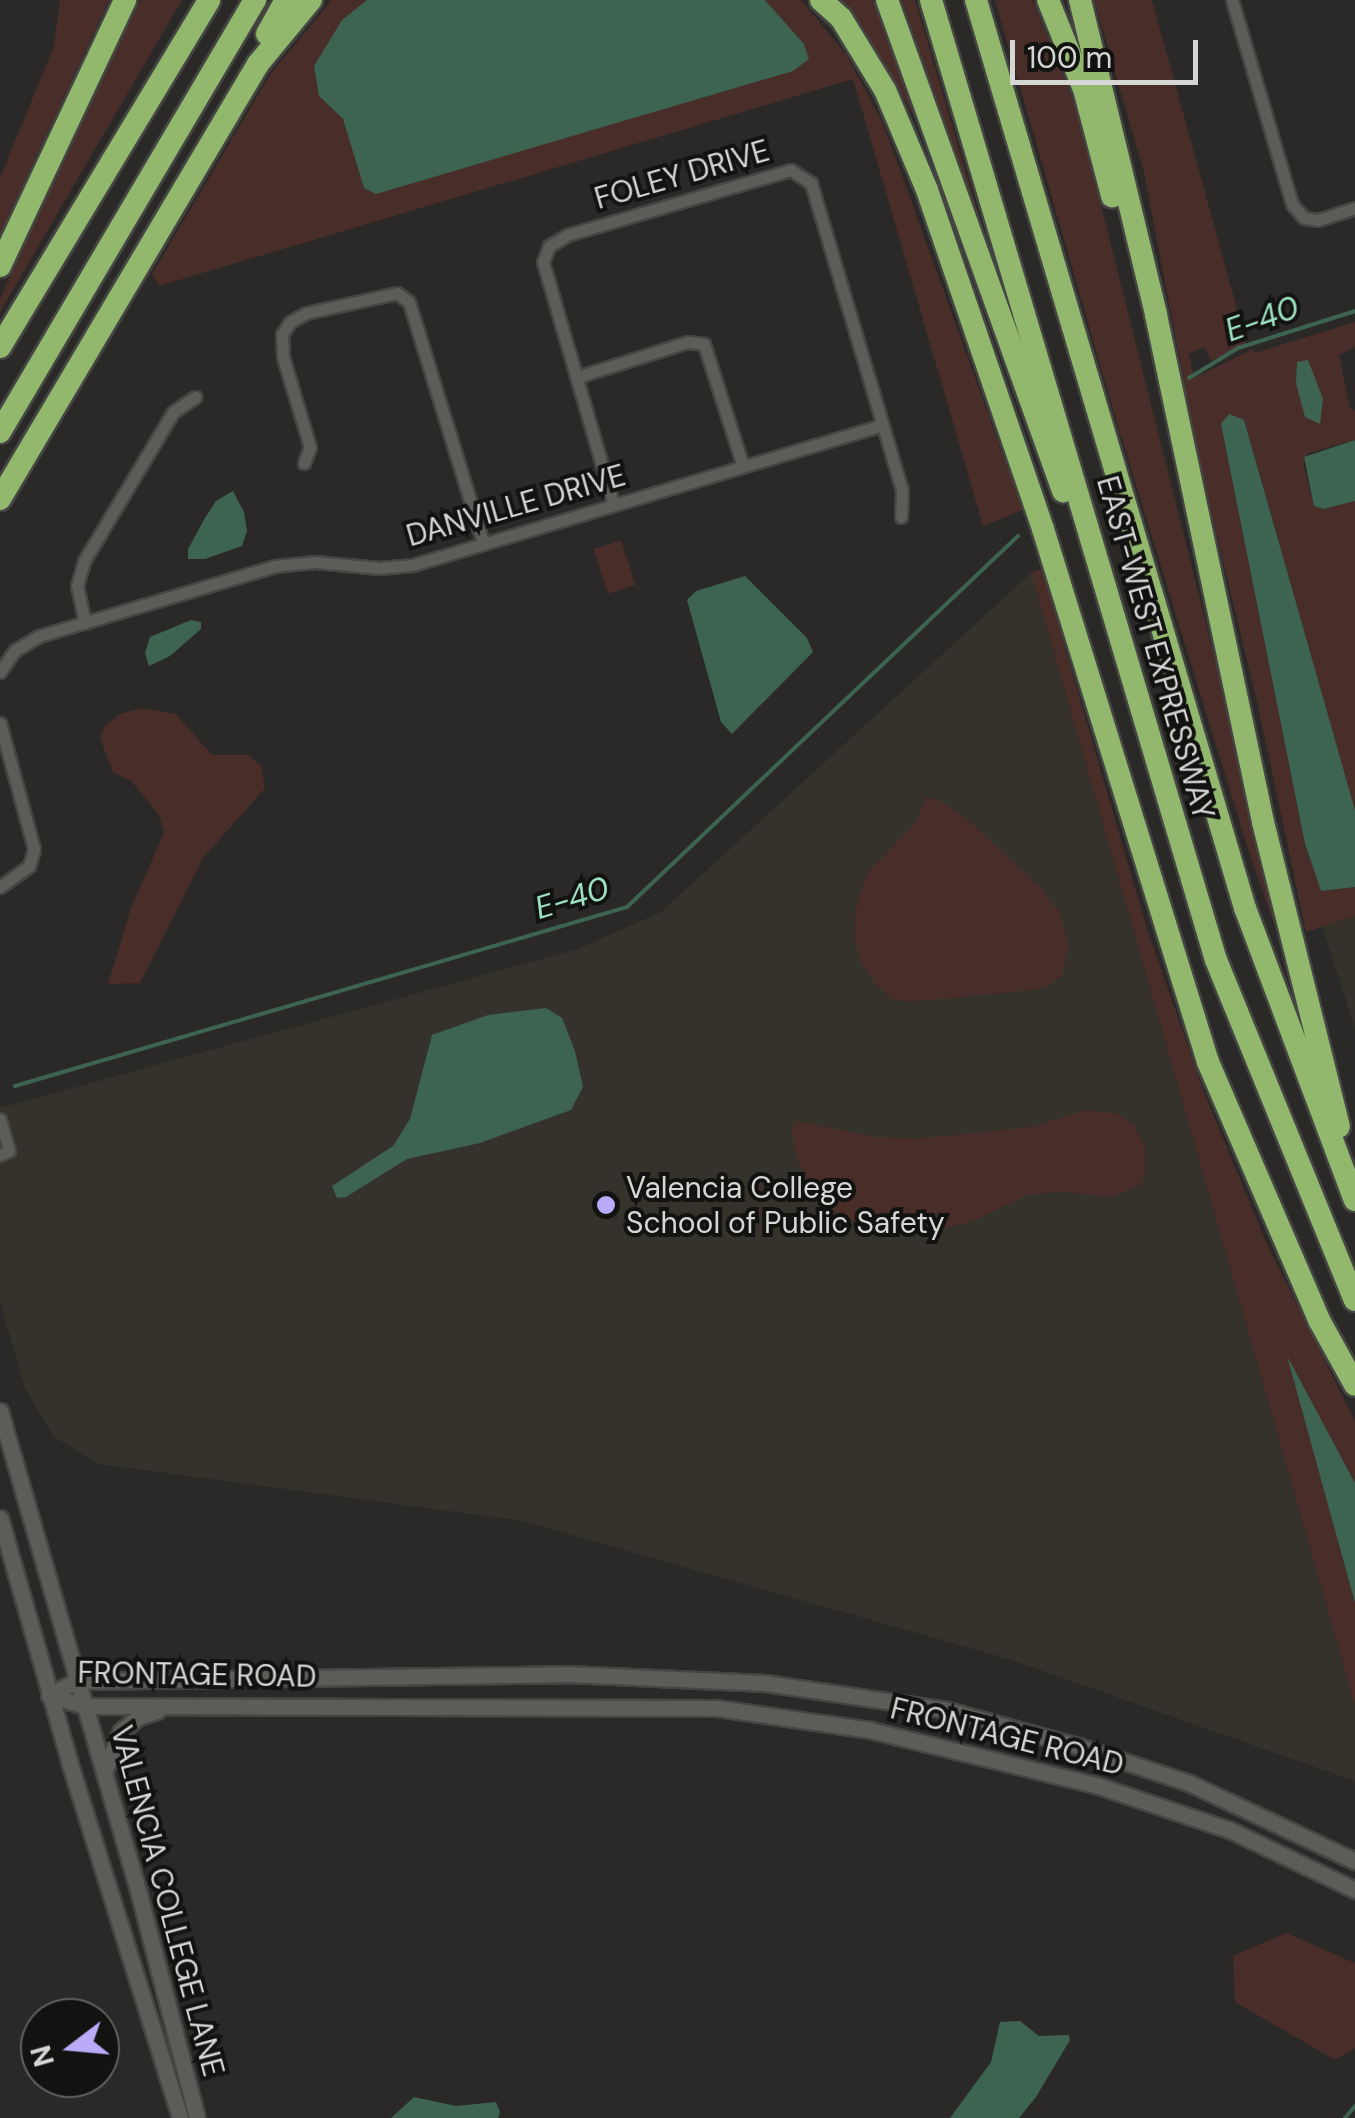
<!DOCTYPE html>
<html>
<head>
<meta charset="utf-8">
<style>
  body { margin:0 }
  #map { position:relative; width:1355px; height:2118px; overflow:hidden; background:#2a2927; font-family:"DM Sans",sans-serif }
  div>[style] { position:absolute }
  .built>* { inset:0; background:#34322a }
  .green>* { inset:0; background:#482d28; transform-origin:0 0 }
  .water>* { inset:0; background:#3d6351 }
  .stream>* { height:4px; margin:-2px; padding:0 2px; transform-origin:2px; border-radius:2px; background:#3d6351 }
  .roads { filter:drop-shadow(2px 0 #454543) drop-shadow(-2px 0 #454543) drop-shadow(0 2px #454543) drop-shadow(0 -2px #454543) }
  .minor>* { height:11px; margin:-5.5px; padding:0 5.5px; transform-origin:5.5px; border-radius:5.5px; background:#5c5c59 }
  .tertiary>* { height:15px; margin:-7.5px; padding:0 7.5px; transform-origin:7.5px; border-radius:7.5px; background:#5c5c59 }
  .motorway>* { height:22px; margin:-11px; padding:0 11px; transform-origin:11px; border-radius:11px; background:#92b86d }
  .dots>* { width:28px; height:28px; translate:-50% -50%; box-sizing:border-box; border:5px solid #121211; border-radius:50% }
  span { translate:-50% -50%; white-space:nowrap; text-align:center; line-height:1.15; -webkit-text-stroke:8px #121211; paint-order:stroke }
  .street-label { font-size:30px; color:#d6d6d4 }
  .poi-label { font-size:30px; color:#d6d6d4 }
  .left { translate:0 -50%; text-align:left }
  .water-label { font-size:32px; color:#9de1c0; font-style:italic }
  .north { position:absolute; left:20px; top:1998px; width:100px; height:100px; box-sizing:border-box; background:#121211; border:2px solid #60605f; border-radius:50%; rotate:254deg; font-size:28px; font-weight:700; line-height:40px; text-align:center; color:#d6d6d4 }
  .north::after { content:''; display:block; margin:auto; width:35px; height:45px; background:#baaaf7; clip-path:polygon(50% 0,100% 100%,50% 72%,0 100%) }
  .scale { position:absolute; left:1010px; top:40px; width:188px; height:45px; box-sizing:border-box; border:5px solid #d6d6d4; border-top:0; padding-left:12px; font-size:30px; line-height:35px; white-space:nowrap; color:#d6d6d4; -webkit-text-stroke:8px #121211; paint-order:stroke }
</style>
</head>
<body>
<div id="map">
  <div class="built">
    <i style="clip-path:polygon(1031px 573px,1355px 1705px,1355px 1781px,1012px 1660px,523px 1521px,99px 1464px,53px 1436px,25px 1388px,0 1302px,0 1108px,578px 949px,661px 912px)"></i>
    <i style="clip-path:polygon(1355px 916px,1355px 1029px,1322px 925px)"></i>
  </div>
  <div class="green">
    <i style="clip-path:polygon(60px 0,109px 0,0 234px,0 178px,54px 46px)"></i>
    <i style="clip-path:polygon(140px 0,182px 0,0 312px,0 298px)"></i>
    <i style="clip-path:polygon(332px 0,367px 0,342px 21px,319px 96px,343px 119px,351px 134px,364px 187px,804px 44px,765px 0,801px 0,846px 54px,883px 123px,1023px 510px,983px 526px,853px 79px,159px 286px,152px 274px,271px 73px)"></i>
    <i style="clip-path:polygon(840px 0,873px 0,915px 118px,883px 60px)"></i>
    <i style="clip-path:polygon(902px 0,915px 0,1008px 314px,955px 153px)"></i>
    <i style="clip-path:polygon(995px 0,1033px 0,1077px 110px,1259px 834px,1282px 947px,1248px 849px,1116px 420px)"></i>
    <i style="clip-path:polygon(1094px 0,1152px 0,1247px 345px,1211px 361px,1205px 347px,1189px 354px,1194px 378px,1253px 349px,1255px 353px,1355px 322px,1355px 347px,1339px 355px,1350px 408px,1355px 411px,1355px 440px,1309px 453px,1303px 462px,1314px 506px,1323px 509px,1355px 501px,1355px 810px,1244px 420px,1221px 424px,1305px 844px,1321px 891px,1355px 887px,1355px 916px,1306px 932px,1257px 702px,1199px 461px,1144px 172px)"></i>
    <i style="left:621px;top:540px;width:47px;height:29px;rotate:72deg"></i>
    <i style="clip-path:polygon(1042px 569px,1147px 929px,1205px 1095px,1267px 1244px,1355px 1421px,1355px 1483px,1289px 1362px,1355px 1603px,1355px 1705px,1031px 573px)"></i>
    <i style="clip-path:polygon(142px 708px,176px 714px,212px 755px,249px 755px,261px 766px,265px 788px,203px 858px,140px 983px,108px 984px,130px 911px,164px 832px,159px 815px,131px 781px,113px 772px,100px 738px,104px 727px,120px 714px)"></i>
    <i style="clip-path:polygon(927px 797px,940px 800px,973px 824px,1042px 889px,1060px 913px,1069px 944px,1062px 976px,1046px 987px,1024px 991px,911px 1002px,894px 1000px,878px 987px,862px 965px,854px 939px,856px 908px,867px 874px,917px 820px)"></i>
    <i style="clip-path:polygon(1085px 1110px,1119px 1114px,1134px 1125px,1145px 1147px,1146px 1174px,1139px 1185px,1111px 1197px,1063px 1192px,1027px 1195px,976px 1220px,924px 1235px,872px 1230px,838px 1214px,813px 1191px,797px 1158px,791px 1130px,797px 1121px,875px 1137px,912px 1139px,1032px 1127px)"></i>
    <i style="clip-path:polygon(1286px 1933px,1355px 1963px,1355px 2048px,1335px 2060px,1235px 2002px,1233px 1956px)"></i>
  </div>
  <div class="water">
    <i style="clip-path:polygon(367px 0,765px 0,804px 44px,809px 59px,793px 71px,376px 194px,364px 188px,343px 119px,319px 96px,314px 66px,342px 20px)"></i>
    <i style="clip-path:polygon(1308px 360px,1323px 399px,1320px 424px,1305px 417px,1296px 383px,1297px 362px)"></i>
    <i style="clip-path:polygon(1229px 414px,1244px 420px,1355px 810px,1355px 887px,1321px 891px,1305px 844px,1221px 424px)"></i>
    <i style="clip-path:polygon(1355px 440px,1355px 501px,1323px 509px,1314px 506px,1304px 457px)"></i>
    <i style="clip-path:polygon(233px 491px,244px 512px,247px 531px,242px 546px,205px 559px,188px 559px,188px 549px,205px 518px,216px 501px)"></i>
    <i style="clip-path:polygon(745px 576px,807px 638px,813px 652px,732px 734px,721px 722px,687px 600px,696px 591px)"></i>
    <i style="clip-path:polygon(191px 620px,201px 622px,201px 629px,170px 656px,149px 666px,145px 653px,150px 637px)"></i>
    <i style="clip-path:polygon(546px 1008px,562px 1018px,575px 1051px,583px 1087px,571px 1110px,480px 1143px,407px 1159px,346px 1197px,337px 1198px,332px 1186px,393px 1146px,410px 1119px,432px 1035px,488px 1015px)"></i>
    <i style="clip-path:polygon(1287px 1356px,1355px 1483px,1355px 1603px)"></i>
    <i style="clip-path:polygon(1020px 2021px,1039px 2036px,1069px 2035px,1070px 2040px,1036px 2097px,1019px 2118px,950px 2118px,991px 2062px,1000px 2022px)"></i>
    <i style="clip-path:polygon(414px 2097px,456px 2106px,496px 2102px,500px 2112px,498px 2118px,391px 2118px)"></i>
  </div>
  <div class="stream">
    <i style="left:1189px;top:378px;width:57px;rotate:-31.5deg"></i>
    <i style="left:1238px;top:348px;width:123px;rotate:-17.5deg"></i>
    <i style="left:15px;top:1086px;width:638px;rotate:-16.3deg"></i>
    <i style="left:627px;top:907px;width:539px;rotate:-43.5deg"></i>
    <i style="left:1345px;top:2118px;width:16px;rotate:-50deg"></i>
  </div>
  <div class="roads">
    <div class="minor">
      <i style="left:1232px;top:0;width:213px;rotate:73.6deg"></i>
      <i style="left:1292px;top:204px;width:18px;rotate:49deg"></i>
      <i style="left:1304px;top:218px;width:14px;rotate:8deg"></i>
      <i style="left:1318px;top:220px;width:39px;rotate:-18deg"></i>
      <i style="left:577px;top:377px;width:116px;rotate:-17.5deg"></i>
      <i style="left:688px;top:342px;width:16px;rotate:7deg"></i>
      <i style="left:704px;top:344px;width:128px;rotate:72.3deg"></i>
      <i style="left:304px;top:463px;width:17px;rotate:-69deg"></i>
      <i style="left:310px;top:447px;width:94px;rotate:-106.7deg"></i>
      <i style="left:283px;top:357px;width:23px;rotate:-92deg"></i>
      <i style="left:282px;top:334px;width:14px;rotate:-56deg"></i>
      <i style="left:290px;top:322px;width:18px;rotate:-29deg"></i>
      <i style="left:306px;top:313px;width:93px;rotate:-12.4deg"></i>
      <i style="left:397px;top:293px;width:15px;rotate:37deg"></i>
      <i style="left:409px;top:302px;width:252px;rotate:72.9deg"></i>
      <i style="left:613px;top:503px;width:251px;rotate:-106.2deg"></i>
      <i style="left:543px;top:262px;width:17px;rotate:-69deg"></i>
      <i style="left:549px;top:246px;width:21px;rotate:-31deg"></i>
      <i style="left:567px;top:235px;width:233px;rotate:-16.2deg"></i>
      <i style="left:791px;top:170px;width:24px;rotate:33deg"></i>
      <i style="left:811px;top:183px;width:321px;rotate:73.5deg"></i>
      <i style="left:902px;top:491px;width:26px;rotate:92deg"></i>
      <i style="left:85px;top:623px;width:38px;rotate:-102deg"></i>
      <i style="left:77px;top:586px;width:26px;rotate:-74deg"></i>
      <i style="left:84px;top:561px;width:174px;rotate:-59.1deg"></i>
      <i style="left:173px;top:412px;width:27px;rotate:-34deg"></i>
      <i style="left:0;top:672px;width:25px;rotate:-56deg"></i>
      <i style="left:14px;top:651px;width:29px;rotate:-31deg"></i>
      <i style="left:39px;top:636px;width:246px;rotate:-16.5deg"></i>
      <i style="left:275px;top:566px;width:40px;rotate:-5.7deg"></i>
      <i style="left:315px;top:562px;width:64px;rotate:5.4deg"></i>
      <i style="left:379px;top:568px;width:34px;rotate:-5deg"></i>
      <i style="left:413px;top:565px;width:489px;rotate:-16.6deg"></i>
      <i style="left:0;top:723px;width:131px;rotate:74.9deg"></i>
      <i style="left:34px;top:849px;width:18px;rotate:106deg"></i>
      <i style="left:29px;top:866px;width:36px;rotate:144deg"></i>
      <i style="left:0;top:1119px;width:33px;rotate:74deg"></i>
      <i style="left:9px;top:1151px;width:10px;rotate:156deg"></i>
    </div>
    <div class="tertiary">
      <i style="left:0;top:1411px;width:503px;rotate:73.94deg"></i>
      <i style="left:139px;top:1894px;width:231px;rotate:75.5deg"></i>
      <i style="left:0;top:1518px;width:253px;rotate:74.1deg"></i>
      <i style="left:69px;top:1761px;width:374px;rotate:72.7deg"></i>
      <i style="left:49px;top:1695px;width:31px;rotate:-27deg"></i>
      <i style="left:77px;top:1681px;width:489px;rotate:-0.8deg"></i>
      <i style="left:566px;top:1674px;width:199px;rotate:2.6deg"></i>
      <i style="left:765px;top:1683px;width:184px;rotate:8.4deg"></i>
      <i style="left:947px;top:1710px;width:136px;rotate:15.4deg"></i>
      <i style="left:1078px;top:1746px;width:117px;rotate:18.4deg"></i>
      <i style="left:1189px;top:1783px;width:183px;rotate:25.2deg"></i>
      <i style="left:49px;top:1695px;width:37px;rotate:17deg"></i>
      <i style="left:84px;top:1706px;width:632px;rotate:0.18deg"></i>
      <i style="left:716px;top:1708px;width:156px;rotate:8.1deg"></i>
      <i style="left:870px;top:1730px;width:233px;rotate:13.7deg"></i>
      <i style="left:1096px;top:1785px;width:141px;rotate:18.6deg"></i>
      <i style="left:1230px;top:1830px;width:139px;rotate:25.6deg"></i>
      <i style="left:104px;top:1772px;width:44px;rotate:-67.5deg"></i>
      <i style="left:121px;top:1731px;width:22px;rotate:-39deg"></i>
      <i style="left:138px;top:1717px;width:20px;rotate:-18deg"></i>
    </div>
    <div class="motorway">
      <i style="left:821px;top:0;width:27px;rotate:42deg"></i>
      <i style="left:841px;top:18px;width:84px;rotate:58.6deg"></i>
      <i style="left:885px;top:90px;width:108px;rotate:67.2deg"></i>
      <i style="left:927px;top:190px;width:358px;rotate:71.1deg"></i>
      <i style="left:1043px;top:529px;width:558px;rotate:72.8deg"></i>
      <i style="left:1208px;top:1062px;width:281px;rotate:66.7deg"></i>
      <i style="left:1319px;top:1320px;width:74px;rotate:61deg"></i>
      <i style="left:887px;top:0;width:522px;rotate:70.28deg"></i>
      <i style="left:931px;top:0;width:1001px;rotate:73.47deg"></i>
      <i style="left:1216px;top:960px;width:367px;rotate:67.8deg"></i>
      <i style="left:976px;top:0;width:947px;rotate:73.5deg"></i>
      <i style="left:1245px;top:908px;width:312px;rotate:69.4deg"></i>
      <i style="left:1048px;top:0;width:96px;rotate:68deg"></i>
      <i style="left:1084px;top:89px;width:111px;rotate:75.3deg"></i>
      <i style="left:1080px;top:0;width:324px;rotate:76.4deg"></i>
      <i style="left:1156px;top:315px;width:518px;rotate:78.08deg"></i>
      <i style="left:1263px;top:822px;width:314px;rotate:76deg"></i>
      <i style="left:267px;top:34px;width:39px;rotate:-61deg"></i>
      <i style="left:0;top:266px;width:294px;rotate:-64.8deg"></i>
      <i style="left:0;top:347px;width:405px;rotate:-58.9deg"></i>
      <i style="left:0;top:432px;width:502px;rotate:-59.45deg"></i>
      <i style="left:0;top:499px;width:506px;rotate:-59.33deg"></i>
      <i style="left:258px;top:64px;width:83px;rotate:-50.4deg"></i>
    </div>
  </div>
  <div class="dots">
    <i style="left:606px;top:1205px;background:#baaaf7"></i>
  </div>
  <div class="street-label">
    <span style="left:682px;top:175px;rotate:-16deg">FOLEY DRIVE</span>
    <span style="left:516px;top:506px;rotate:-16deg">DANVILLE DRIVE</span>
    <span style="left:1155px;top:648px;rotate:74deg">EAST-WEST EXPRESSWAY</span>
    <span style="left:197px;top:1675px;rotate:1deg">FRONTAGE ROAD</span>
    <span style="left:1007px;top:1737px;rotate:14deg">FRONTAGE ROAD</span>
    <span style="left:167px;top:1901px;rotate:75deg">VALENCIA COLLEGE LANE</span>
  </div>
  <div class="poi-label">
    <span class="left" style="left:626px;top:1205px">Valencia College<br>School of Public Safety</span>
  </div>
  <div class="water-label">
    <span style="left:1262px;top:319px;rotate:-20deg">E-40</span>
    <span style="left:572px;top:898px;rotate:-17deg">E-40</span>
  </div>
  <div class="north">N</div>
  <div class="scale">100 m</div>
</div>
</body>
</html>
